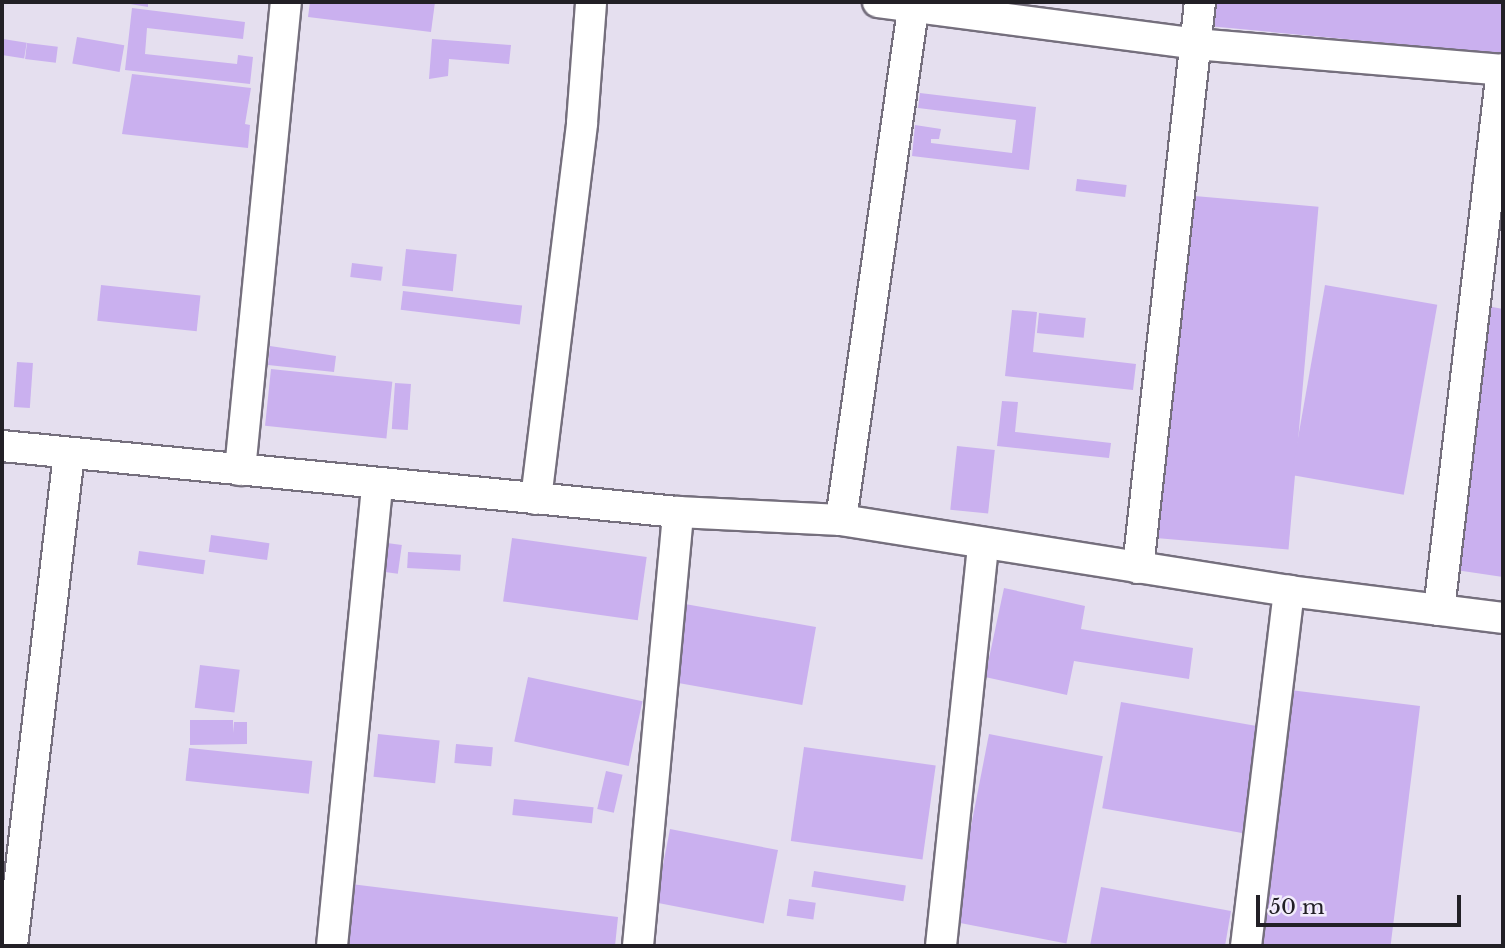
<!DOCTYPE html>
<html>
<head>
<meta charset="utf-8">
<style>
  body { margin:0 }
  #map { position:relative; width:1505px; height:948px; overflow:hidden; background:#e5dfef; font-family:"Libre Baskerville",serif }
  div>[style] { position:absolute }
  .building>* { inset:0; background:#cab0ef; transform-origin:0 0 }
  .roads { filter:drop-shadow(2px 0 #756f7d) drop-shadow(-2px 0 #756f7d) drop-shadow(0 2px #756f7d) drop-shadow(0 -2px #756f7d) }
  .minor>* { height:30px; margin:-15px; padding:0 15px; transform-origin:15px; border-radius:15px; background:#fff }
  span { translate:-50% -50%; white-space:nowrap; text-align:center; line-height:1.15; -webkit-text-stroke:6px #f2ecfc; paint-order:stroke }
  .frame { position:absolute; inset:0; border:4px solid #222026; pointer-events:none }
  .scale { position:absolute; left:1256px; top:895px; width:205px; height:32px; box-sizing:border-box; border:4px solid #222026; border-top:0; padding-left:9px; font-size:21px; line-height:24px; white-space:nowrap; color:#222026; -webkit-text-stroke:5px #f2ecfc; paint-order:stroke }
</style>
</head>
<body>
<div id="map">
  <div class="building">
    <i style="clip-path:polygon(118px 2px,148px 2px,148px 7px)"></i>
    <i style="clip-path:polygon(310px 2px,435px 2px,431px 32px,308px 17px)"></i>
    <i style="clip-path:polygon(1211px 2px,1503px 2px,1503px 54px,1208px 26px)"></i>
    <i style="clip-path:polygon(132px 8px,245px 22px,243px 39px,147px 28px,145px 54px,237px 64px,238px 55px,253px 57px,250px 84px,125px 70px)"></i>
    <i style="left:77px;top:37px;width:48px;height:27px;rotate:10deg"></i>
    <i style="left:3px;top:39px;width:24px;height:16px;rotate:9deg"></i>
    <i style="clip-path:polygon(432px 39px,511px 45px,509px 64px,449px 59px,448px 76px,429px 79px)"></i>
    <i style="left:27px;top:43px;width:31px;height:16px;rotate:7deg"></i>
    <i style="clip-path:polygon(132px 74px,251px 88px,245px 124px,250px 125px,248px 148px,122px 134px)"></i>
    <i style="clip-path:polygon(920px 93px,1036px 107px,1029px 170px,912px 156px,915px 125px,941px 129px,939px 139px,931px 139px,931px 143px,1012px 153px,1016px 120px,918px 108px)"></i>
    <i style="left:1077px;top:179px;width:50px;height:12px;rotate:7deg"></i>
    <i style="left:1183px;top:195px;width:136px;height:344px;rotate:5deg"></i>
    <i style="left:406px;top:249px;width:51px;height:37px;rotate:6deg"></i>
    <i style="left:352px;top:263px;width:31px;height:14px;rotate:7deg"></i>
    <i style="left:101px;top:285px;width:100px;height:36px;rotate:6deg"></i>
    <i style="left:1325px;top:285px;width:114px;height:193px;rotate:10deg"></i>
    <i style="left:403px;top:291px;width:120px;height:19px;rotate:7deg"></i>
    <i style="clip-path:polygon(1487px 306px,1503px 309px,1503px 577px,1449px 569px)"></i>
    <i style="clip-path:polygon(1012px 310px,1037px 312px,1033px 352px,1136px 364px,1133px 390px,1005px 376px)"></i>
    <i style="left:1039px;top:313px;width:47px;height:20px;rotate:6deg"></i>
    <i style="clip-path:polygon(270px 346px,336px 356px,334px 372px,268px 365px)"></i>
    <i style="left:17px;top:362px;width:16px;height:45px;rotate:4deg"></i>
    <i style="left:271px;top:369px;width:122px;height:57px;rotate:6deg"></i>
    <i style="left:395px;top:383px;width:16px;height:46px;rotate:4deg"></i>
    <i style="clip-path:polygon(1002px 401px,1018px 402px,1015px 432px,1111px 443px,1109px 458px,997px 446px)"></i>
    <i style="left:957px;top:446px;width:38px;height:64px;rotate:6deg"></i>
    <i style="left:211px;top:535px;width:59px;height:17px;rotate:8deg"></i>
    <i style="left:512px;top:538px;width:136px;height:64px;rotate:8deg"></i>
    <i style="left:387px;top:543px;width:15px;height:29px;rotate:8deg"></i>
    <i style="left:139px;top:551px;width:67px;height:14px;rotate:8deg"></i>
    <i style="left:408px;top:552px;width:53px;height:16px;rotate:3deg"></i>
    <i style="clip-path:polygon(1004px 588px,1085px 606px,1081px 629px,1193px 648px,1189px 679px,1074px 661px,1067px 695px,985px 677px)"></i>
    <i style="left:685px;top:604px;width:133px;height:79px;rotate:10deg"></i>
    <i style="left:200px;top:665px;width:40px;height:43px;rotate:7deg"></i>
    <i style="left:528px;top:677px;width:117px;height:66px;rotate:12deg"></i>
    <i style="left:1290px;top:690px;width:131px;height:258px;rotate:7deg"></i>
    <i style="left:1121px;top:702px;width:142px;height:108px;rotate:10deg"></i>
    <i style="clip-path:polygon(190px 720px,233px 720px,233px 733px,234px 722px,247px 722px,247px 744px,190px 745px)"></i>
    <i style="left:378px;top:734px;width:62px;height:43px;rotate:6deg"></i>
    <i style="left:989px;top:734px;width:116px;height:191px;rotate:11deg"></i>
    <i style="left:456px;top:744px;width:37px;height:19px;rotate:5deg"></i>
    <i style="left:804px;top:747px;width:133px;height:95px;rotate:8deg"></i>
    <i style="left:189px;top:748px;width:124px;height:33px;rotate:6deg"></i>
    <i style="left:606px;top:771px;width:17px;height:39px;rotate:13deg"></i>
    <i style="left:514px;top:799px;width:80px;height:16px;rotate:6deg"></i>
    <i style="left:670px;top:829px;width:110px;height:75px;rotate:11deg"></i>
    <i style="left:814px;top:871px;width:93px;height:16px;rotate:9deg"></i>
    <i style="clip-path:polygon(351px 884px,618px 917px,615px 946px,343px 946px)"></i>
    <i style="clip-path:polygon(1101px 887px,1231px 911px,1225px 946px,1090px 946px)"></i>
    <i style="left:789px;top:899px;width:27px;height:17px;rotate:8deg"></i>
  </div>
  <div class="roads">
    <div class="minor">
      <i style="left:878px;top:2px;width:320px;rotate:7.5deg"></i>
      <i style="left:1195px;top:44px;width:309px;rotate:4.8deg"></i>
      <i style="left:2px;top:446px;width:679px;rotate:5.58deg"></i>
      <i style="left:678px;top:512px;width:163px;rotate:2.8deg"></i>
      <i style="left:841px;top:520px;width:454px;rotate:9deg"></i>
      <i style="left:1289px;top:591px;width:216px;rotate:7.2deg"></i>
      <i style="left:240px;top:470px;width:470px;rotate:-84.4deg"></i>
      <i style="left:536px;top:499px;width:379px;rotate:-83deg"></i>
      <i style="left:582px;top:123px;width:121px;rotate:-85.7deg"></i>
      <i style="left:841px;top:520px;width:523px;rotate:-81.98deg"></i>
      <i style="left:1138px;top:568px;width:569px;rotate:-83.75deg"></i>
      <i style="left:1439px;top:610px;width:544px;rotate:-83.35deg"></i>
      <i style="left:12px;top:946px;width:495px;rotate:-83.4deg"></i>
      <i style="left:332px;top:946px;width:463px;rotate:-84.4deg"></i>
      <i style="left:638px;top:946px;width:436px;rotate:-84.7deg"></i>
      <i style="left:941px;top:946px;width:403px;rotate:-84deg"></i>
      <i style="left:1246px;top:946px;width:358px;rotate:-83.1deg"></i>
    </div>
  </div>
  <div class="frame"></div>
  <div class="scale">50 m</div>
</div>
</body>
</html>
